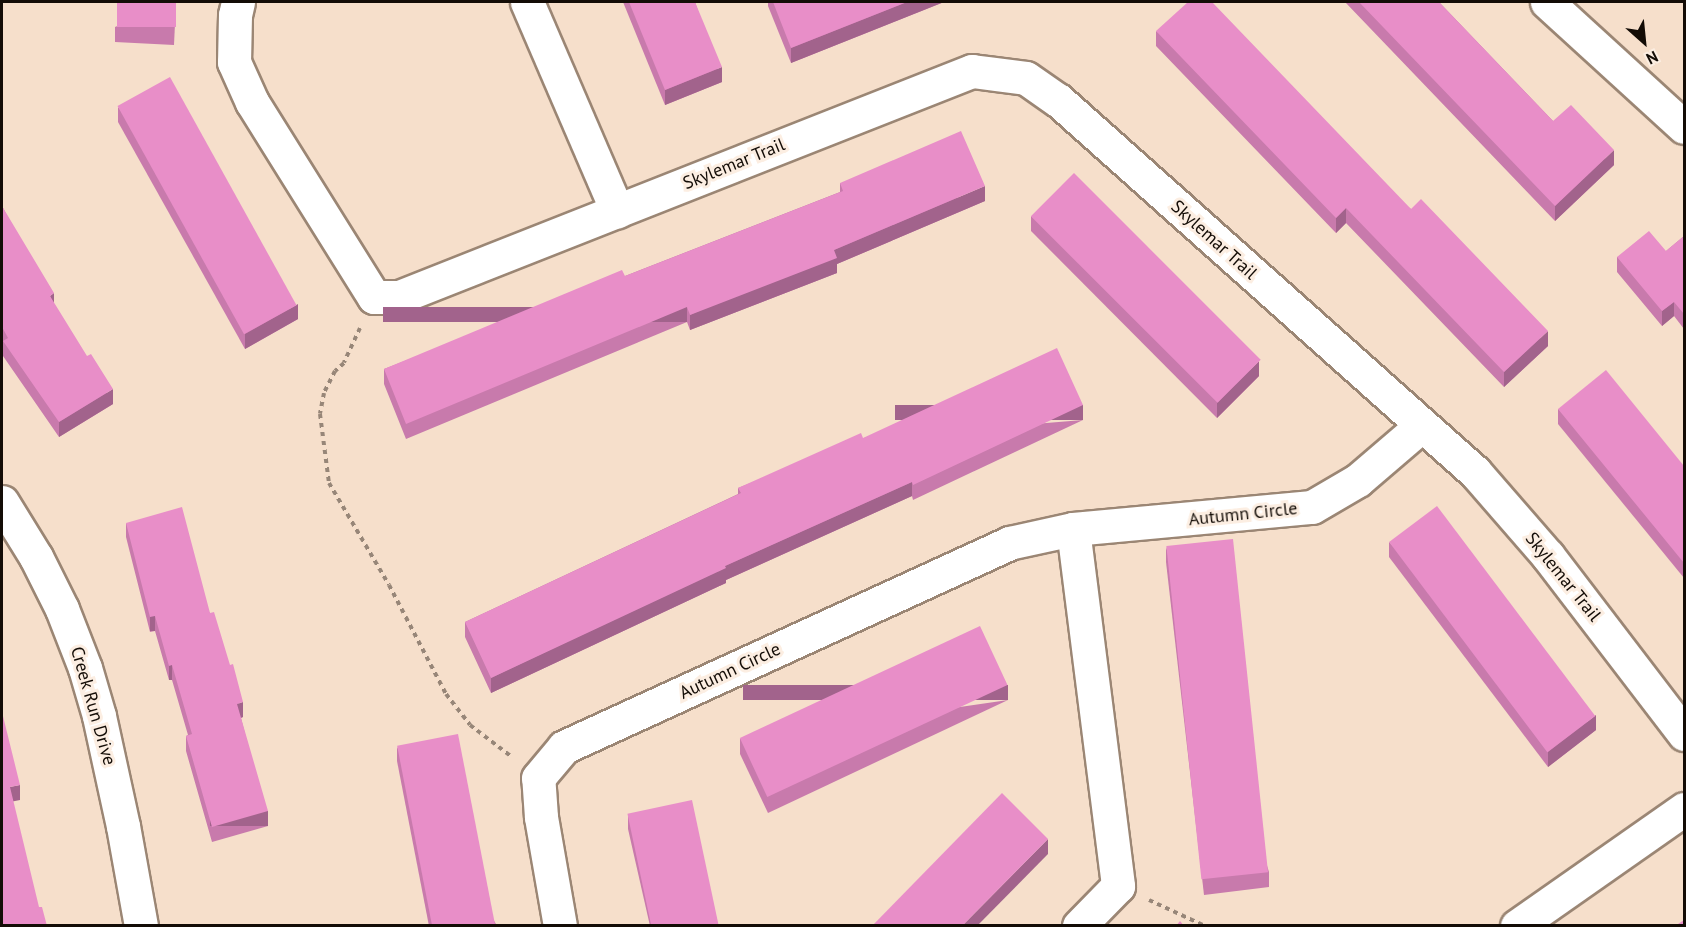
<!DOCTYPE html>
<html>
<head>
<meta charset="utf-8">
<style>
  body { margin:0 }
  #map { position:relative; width:1686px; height:927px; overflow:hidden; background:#f6dfcb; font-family:"PT Sans",sans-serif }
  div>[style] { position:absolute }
  .path>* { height:4px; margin-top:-2px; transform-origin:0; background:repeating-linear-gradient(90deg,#978678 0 4.5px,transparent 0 9px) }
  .roads { filter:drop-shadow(2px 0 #9b8674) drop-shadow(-2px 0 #9b8674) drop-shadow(0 2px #9b8674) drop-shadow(0 -2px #9b8674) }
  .street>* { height:33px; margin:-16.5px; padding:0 16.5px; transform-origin:16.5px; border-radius:16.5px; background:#fff }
  .secondary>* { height:33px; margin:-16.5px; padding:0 16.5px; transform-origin:16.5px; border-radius:16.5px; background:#fff }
  .wall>* { inset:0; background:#c87aac }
  .shaded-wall>* { inset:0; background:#a2638c; transform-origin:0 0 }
  .building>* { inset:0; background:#e88ec8; transform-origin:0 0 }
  span { translate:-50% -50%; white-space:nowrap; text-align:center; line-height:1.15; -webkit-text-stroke:6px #fceee2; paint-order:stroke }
  .street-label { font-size:18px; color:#130c06 }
  .frame { position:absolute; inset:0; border:3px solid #130c06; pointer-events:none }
  .north { position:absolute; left:1614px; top:12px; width:60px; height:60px; -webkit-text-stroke:4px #fceee2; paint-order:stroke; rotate:153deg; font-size:16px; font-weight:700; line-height:24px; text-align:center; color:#130c06 }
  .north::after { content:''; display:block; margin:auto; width:21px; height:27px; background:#130c06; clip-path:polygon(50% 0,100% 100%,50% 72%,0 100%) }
</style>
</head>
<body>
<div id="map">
  <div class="path">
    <i style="left:360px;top:328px;width:38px;rotate:115deg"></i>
    <i style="left:344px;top:363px;width:12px;rotate:138deg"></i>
    <i style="left:335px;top:371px;width:25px;rotate:117deg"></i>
    <i style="left:324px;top:393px;width:21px;rotate:101deg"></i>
    <i style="left:320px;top:414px;width:70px;rotate:82.6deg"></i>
    <i style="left:329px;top:483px;width:118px;rotate:59.5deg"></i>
    <i style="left:389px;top:585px;width:123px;rotate:62.4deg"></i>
    <i style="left:446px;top:694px;width:39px;rotate:52deg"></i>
    <i style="left:470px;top:725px;width:53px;rotate:37.3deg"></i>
    <i style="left:1149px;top:900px;width:62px;rotate:24.9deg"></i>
  </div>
  <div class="roads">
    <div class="street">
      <i style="left:238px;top:2px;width:13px;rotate:103deg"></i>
      <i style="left:235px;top:15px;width:47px;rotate:91.2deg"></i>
      <i style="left:234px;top:62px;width:44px;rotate:65.8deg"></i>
      <i style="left:252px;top:102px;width:230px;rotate:58deg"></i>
      <i style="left:374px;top:297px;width:25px"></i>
      <i style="left:399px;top:297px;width:616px;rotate:-21.53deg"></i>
      <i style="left:972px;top:71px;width:54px;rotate:7.4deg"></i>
      <i style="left:1026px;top:78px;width:39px;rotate:35deg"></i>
      <i style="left:1058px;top:100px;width:559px;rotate:41.74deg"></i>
      <i style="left:1475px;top:472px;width:111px;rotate:49deg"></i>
      <i style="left:1548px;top:556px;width:224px;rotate:52.6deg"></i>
      <i style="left:527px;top:2px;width:228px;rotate:66.7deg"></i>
      <i style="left:1547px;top:2px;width:185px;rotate:42.4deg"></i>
      <i style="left:2px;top:502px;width:65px;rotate:58.3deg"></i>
      <i style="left:36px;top:557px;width:58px;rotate:63.4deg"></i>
      <i style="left:62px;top:609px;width:63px;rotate:68.7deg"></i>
      <i style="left:85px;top:668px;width:50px;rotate:73.7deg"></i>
      <i style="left:99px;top:716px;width:113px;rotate:77.7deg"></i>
      <i style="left:123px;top:826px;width:102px;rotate:79.8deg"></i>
      <i style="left:1073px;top:529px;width:360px;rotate:82.8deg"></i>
      <i style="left:1118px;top:886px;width:56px;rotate:134.3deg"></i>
      <i style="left:560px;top:926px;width:111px;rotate:-99.9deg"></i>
      <i style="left:541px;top:817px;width:39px;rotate:-94deg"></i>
      <i style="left:538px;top:778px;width:40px;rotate:-50deg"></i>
      <i style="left:564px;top:747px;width:490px;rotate:-24.6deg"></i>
      <i style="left:1009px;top:543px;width:66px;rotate:-12.3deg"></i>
      <i style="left:1073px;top:529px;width:240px;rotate:-5.3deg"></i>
      <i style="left:1312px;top:507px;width:53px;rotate:-30.4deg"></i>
      <i style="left:1358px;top:480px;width:83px;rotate:-40.6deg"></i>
    </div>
    <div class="secondary">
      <i style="left:1517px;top:926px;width:204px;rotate:-35deg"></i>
    </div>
  </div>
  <div class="wall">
    <i style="clip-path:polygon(176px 2px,174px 45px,115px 42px,115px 27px)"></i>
    <i style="clip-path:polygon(623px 2px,695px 2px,722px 82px,665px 105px)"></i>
    <i style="clip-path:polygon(768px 2px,944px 2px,791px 63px,768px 6px)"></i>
    <i style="clip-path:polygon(1345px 2px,1439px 2px,1553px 121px,1614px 165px,1555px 221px)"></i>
    <i style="clip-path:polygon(1156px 31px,1411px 209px,1548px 346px,1504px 387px,1346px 223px,1336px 233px,1156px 46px)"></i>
    <i style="clip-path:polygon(118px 107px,298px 319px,245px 349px,118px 122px)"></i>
    <i style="clip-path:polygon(840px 183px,985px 201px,837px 264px,837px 273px,690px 330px,687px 322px,406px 439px,384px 384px,384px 369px,625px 276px,840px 192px)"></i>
    <i style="clip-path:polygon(2px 206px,54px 304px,113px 404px,59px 437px,3px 356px,3px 345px,2px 342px)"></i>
    <i style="clip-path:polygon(1031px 216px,1259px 376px,1217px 418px,1031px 231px)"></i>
    <i style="clip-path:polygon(1684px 236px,1684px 329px,1674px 316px,1662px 326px,1617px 272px,1617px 257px,1666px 251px)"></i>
    <i style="clip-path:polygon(1558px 409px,1684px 466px,1684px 578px,1558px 424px)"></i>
    <i style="clip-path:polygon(1083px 420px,913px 500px,912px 496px,726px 580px,726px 583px,491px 693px,465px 637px,465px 622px,738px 494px,738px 488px,863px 438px)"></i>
    <i style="clip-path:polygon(126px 523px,210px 613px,243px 717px,241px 718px,268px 826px,212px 842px,186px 751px,186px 736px,188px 735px,172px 680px,169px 680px,155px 631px,150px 632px,126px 537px)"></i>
    <i style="clip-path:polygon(1389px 542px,1596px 730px,1548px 767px,1389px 557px)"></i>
    <i style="clip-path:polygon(1166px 547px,1269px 872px,1269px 887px,1204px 895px,1166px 562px)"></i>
    <i style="clip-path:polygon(1008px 700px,768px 813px,740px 754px,740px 739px)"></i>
    <i style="clip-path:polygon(397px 747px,497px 926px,429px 926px,397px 761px)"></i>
    <i style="clip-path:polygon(628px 814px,719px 926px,650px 926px,628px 829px)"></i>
  </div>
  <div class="shaded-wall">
    <i style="clip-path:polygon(907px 2px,944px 2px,791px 63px,791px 48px)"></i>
    <i style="clip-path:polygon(722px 67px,722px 82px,665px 105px,665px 90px)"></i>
    <i style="clip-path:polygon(1614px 150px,1614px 165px,1555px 221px,1555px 206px)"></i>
    <i style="clip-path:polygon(985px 186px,985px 201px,837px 264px,837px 273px,690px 330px,690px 315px,834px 250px)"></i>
    <i style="clip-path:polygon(1346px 208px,1346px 223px,1336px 233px,1336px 218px)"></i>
    <i style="clip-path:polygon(54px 293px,54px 308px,50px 296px)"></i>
    <i style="clip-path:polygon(1674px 302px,1674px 316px,1662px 326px,1662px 311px)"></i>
    <i style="clip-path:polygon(298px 304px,298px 319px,245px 349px,245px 334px)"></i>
    <i style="left:687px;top:307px;width:15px;height:304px;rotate:90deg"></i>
    <i style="clip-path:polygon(1548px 331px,1548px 346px,1504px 387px,1504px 372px)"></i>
    <i style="clip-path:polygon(1259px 361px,1259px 376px,1217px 418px,1217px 403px)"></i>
    <i style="clip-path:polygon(113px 389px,113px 404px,59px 437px,59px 422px)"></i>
    <i style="left:1083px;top:405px;width:15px;height:188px;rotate:90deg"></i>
    <i style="clip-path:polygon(912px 482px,912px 496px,726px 580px,726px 583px,491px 693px,491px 678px,725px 566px)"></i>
    <i style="left:155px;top:616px;width:15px;height:5px;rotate:90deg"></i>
    <i style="left:172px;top:665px;width:15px;height:3px;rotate:90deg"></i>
    <i style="left:1008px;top:685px;width:15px;height:265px;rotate:90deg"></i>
    <i style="clip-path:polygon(243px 702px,243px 717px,237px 719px,237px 704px)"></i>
    <i style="clip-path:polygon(1596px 715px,1596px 730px,1548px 767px,1548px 752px)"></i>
    <i style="clip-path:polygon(20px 785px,20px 800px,10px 802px,10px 787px)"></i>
    <i style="left:268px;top:811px;width:15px;height:58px;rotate:90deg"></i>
    <i style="clip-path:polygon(1048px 839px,1048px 854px,977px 926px,962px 926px)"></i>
  </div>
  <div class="building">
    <i style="left:117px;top:2px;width:59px;height:25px"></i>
    <i style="clip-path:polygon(629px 2px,695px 2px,722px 67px,665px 90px)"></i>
    <i style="clip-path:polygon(773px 2px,907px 2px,791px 48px)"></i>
    <i style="clip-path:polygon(1188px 2px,1212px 2px,1411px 209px,1421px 199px,1548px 331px,1504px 372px,1346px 208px,1336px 218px,1156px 31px)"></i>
    <i style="clip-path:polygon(1359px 2px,1439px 2px,1553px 121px,1571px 105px,1614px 150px,1555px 206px)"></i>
    <i style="left:170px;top:77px;width:261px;height:60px;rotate:61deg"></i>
    <i style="clip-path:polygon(961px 131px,985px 186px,834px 250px,837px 258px,690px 315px,687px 307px,406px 424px,384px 369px,622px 270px,625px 276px,843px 191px,840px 183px)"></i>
    <i style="left:1074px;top:173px;width:264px;height:61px;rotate:45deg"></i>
    <i style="clip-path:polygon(2px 206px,54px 293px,50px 296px,87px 356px,91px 354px,113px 389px,59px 422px,3px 341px,8px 338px,2px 327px)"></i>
    <i style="clip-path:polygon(1649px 231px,1666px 251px,1684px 236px,1684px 314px,1674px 302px,1662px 311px,1617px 257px)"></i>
    <i style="clip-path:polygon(1057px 348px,1083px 405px,913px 485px,912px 482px,725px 566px,726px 568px,491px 678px,465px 622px,741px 493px,738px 488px,861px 433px,863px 438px)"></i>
    <i style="clip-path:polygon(1606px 370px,1684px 466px,1684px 563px,1558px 409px)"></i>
    <i style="left:1437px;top:506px;width:263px;height:60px;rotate:53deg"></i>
    <i style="clip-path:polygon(182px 507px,210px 613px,214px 612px,230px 665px,233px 664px,243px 702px,237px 704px,268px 811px,212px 827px,186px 736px,192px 734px,172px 665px,169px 666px,155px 616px,150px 617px,126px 523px)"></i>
    <i style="left:1233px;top:539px;width:335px;height:67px;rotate:84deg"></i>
    <i style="left:980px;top:626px;width:65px;height:265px;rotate:65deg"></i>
    <i style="clip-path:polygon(2px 712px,20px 785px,10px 787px,39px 907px,42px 907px,47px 926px,2px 926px)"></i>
    <i style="left:458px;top:734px;width:196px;height:62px;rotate:79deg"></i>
    <i style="clip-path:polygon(1002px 793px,1048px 839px,962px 926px,872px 926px)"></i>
    <i style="left:692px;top:800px;width:129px;height:66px;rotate:78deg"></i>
    <i style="clip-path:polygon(1684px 920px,1684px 926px,1675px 926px)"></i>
    <i style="clip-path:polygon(1180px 921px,1184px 926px,1176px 926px)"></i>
  </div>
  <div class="street-label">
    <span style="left:734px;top:164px;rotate:-22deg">Skylemar Trail</span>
    <span style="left:1214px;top:240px;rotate:42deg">Skylemar Trail</span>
    <span style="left:1243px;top:514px;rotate:-6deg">Autumn Circle</span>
    <span style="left:1563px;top:577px;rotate:51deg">Skylemar Trail</span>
    <span style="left:730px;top:671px;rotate:-25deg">Autumn Circle</span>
    <span style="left:93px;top:706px;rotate:74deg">Creek Run Drive</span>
  </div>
  <div class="frame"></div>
  <div class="north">N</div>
</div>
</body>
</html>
